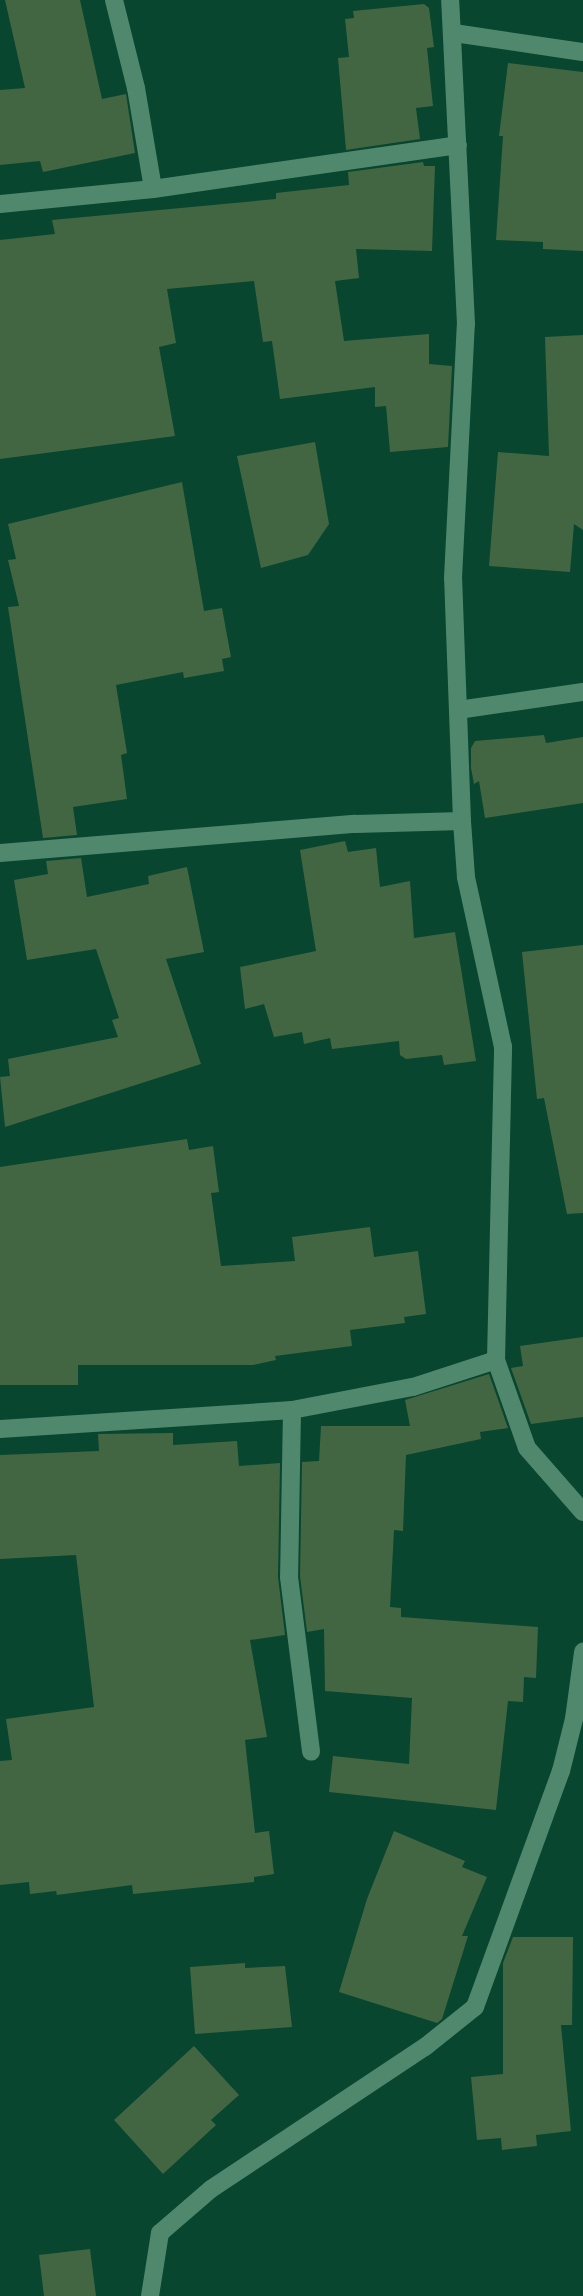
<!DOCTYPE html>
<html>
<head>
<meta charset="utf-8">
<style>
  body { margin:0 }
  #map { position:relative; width:583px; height:2296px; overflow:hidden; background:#084630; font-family:"Roboto Serif",serif }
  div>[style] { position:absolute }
  .building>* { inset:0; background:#436642 }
  .minor>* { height:18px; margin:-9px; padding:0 9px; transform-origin:9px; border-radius:9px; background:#50886e }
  span { translate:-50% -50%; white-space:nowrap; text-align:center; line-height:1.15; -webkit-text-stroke:5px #0e3928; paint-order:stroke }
</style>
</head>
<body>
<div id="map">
  <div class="building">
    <i style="clip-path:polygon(5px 0,80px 0,102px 99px,126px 94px,135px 153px,43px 172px,40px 161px,0 165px,0 90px,25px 88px)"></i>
    <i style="clip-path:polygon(424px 4px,429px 8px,434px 47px,427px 48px,433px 106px,416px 108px,420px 139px,346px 150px,338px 58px,349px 57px,345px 19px,354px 18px,353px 11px)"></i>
    <i style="clip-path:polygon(508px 63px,583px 72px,583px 251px,543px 249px,543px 242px,496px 240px,503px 136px,499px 136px)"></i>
    <i style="clip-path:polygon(423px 162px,424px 166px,435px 166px,432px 251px,356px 249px,359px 278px,335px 281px,344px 341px,429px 334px,429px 364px,452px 366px,448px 447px,390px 452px,386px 406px,375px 407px,375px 387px,280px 399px,272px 341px,263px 342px,254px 281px,167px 289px,176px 343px,159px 347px,175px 436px,0 459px,0 240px,55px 234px,52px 220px,276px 199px,276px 193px,349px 185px,348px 172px)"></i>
    <i style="clip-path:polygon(583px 335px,583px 530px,574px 524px,570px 572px,489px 566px,498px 452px,549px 456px,545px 337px)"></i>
    <i style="clip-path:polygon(315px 442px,329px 524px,308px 555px,261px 568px,237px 456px)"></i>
    <i style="clip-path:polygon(182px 482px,204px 611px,222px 608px,231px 657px,222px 659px,224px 671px,184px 678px,183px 672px,116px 685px,127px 753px,121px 755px,127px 799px,73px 807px,77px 835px,43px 838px,8px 607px,19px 606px,8px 560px,16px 559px,8px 524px)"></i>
    <i style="clip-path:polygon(544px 735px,546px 743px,583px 737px,583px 803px,485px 818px,479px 781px,474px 784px,471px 768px,471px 748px,475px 741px)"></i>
    <i style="clip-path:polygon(345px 841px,348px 852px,376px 848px,380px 887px,410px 881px,414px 938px,455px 932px,476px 1061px,444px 1065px,442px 1055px,406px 1059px,400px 1055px,399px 1041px,332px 1049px,330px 1038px,304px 1044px,302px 1032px,274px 1037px,264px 1004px,245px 1009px,240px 967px,316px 951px,300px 850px)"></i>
    <i style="clip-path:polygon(81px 858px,87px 897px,149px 884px,148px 876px,187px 867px,204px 952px,166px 959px,201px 1064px,5px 1127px,0 1077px,10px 1076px,8px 1059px,118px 1037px,112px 1020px,119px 1018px,96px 949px,27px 960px,14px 880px,48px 874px,46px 861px)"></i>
    <i style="clip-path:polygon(583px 945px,583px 1213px,567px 1214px,544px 1098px,537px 1099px,522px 952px)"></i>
    <i style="clip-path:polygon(187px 1139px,189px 1150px,213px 1146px,219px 1192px,211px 1193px,221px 1266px,295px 1261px,292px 1237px,370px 1227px,374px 1257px,418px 1251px,426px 1314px,404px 1317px,405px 1323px,350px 1330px,352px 1346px,275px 1356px,276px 1360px,253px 1365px,78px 1365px,78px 1385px,0 1385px,0 1167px)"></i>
    <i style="clip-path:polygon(583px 1337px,583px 1417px,531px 1424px,511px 1368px,523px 1366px,520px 1346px)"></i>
    <i style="clip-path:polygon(489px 1374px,508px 1428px,480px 1432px,481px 1439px,406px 1455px,403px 1531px,394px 1530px,390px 1607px,401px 1608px,401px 1617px,538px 1627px,536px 1678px,524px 1677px,523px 1702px,508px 1701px,496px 1810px,329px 1792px,333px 1756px,409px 1764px,412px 1698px,325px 1691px,324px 1629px,307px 1632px,300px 1576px,302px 1462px,319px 1461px,321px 1426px,410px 1426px,405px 1400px)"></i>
    <i style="clip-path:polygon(173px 1433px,173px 1445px,237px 1441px,239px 1466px,280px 1463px,278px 1577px,285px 1635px,250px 1640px,267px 1737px,245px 1740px,255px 1833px,269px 1831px,274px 1874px,254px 1877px,254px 1882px,133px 1894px,132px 1885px,57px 1895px,56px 1891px,30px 1894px,29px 1882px,0 1885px,0 1761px,12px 1760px,6px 1719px,94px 1707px,76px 1555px,0 1559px,0 1455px,99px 1451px,98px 1434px)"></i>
    <i style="clip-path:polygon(394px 1831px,465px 1861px,462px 1867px,487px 1877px,462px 1936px,468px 1936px,442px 2019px,437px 2023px,339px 1992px,367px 1899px)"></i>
    <i style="clip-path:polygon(513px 1937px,573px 1937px,572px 2025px,561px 2025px,571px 2131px,536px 2135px,537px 2146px,502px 2150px,501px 2138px,477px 2140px,471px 2077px,503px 2074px,503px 1963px)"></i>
    <i style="clip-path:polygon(245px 1963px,245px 1968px,285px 1966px,292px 2027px,195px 2034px,190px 1967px)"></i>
    <i style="clip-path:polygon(194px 2046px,239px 2095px,211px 2120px,216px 2125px,163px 2174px,114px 2120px)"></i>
    <i style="clip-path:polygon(90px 2249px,96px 2296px,44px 2296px,39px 2255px)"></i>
  </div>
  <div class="minor">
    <i style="left:114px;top:0;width:91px;rotate:76deg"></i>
    <i style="left:136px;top:88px;width:102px;rotate:80.4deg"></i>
    <i style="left:454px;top:33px;width:130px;rotate:8.4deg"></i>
    <i style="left:0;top:204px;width:154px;rotate:-5.6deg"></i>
    <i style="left:153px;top:189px;width:308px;rotate:-8.2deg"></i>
    <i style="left:458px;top:710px;width:126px;rotate:-8.2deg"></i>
    <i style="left:0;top:853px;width:356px;rotate:-4.7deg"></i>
    <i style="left:355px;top:824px;width:107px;rotate:-1.6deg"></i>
    <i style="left:496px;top:1360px;width:93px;rotate:70.6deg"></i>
    <i style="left:527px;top:1448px;width:85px;rotate:48.8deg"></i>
    <i style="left:292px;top:1410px;width:167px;rotate:91deg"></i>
    <i style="left:289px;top:1577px;width:176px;rotate:82.8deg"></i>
    <i style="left:0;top:1429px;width:293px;rotate:-3.7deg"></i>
    <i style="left:292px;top:1410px;width:123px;rotate:-10.8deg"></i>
    <i style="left:413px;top:1387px;width:87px;rotate:-18deg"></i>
    <i style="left:496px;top:1360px;width:313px;rotate:-88.7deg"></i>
    <i style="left:503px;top:1047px;width:174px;rotate:-102.3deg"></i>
    <i style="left:466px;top:877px;width:56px;rotate:-94.1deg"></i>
    <i style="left:462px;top:821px;width:243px;rotate:-92.1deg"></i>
    <i style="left:453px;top:578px;width:254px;rotate:-87.1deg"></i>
    <i style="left:466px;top:324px;width:324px;rotate:-92.8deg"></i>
    <i style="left:150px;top:2296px;width:64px;rotate:-81deg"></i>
    <i style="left:160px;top:2233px;width:67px;rotate:-40.8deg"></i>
    <i style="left:211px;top:2189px;width:257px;rotate:-33.6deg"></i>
    <i style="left:425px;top:2047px;width:64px;rotate:-38.7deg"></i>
    <i style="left:475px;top:2007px;width:251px;rotate:-70deg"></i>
    <i style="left:561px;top:1771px;width:54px;rotate:-76deg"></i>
    <i style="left:574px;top:1719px;width:68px;rotate:-82.3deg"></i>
  </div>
</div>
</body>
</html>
